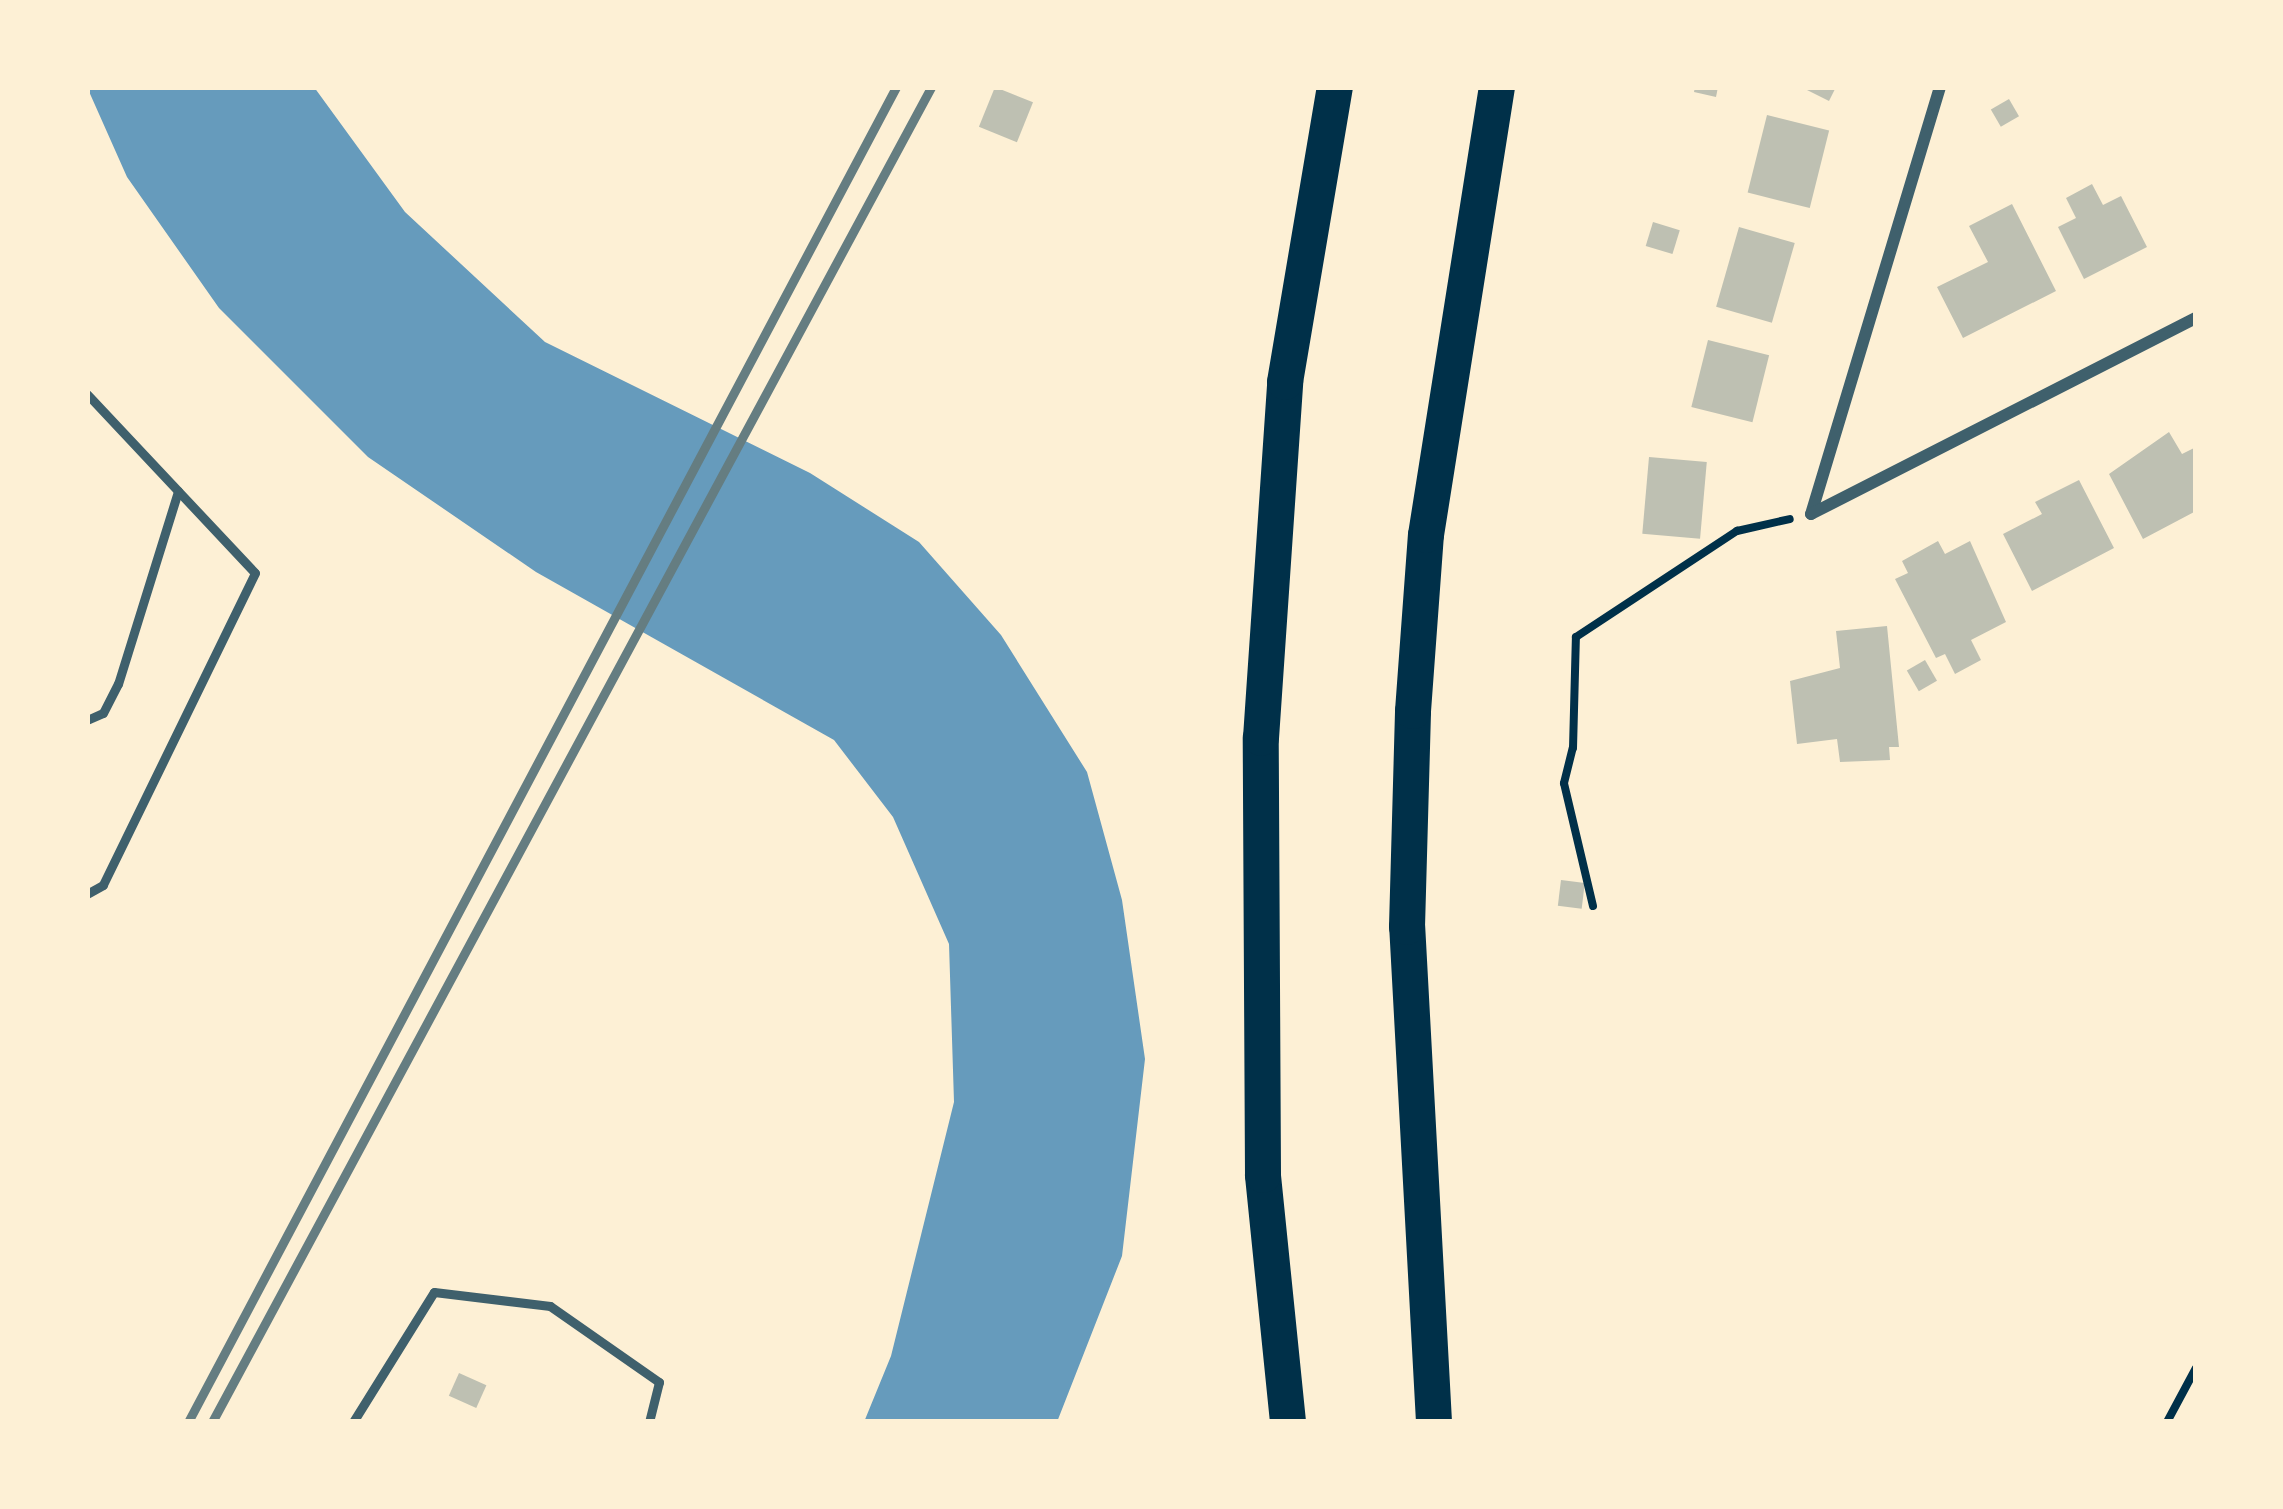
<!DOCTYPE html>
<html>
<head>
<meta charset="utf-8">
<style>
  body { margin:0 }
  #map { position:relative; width:2283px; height:1509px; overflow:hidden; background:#fdf0d5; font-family:"Fira Sans",sans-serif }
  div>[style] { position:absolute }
  .water>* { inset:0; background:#669bbc }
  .building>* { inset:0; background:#bec0b2; transform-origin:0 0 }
  .path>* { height:8px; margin:-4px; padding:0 4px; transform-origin:4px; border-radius:4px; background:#003049 }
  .service>* { height:9px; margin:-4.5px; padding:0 4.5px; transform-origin:4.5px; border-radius:4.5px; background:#3f606c }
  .minor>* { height:12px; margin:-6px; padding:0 6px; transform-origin:6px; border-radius:6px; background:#3f606c }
  .motorway>* { height:36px; margin:-18px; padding:0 18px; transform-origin:18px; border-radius:18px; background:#003049 }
  .rail>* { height:9px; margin:-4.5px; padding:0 4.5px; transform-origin:4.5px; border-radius:4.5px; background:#657d81 }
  span { translate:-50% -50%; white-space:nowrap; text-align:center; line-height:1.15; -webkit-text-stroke:12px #fdf0d5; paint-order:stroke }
  .frame { position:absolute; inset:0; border:90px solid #fdf0d5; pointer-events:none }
</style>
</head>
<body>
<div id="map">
  <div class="water">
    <i style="clip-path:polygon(87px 87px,314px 87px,405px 212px,545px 342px,810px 473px,919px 542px,1001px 635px,1087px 772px,1122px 900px,1145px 1059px,1122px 1256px,1057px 1422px,864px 1422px,891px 1356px,954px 1102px,949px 944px,893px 817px,834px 740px,536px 572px,368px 457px,219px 308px,127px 177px)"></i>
  </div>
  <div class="building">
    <i style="left:995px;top:87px;width:41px;height:43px;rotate:22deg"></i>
    <i style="clip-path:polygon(1695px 87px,1718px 87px,1716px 97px,1694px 92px)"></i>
    <i style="clip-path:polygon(1801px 87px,1836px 87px,1829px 101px)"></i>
    <i style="left:2009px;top:99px;width:20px;height:21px;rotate:60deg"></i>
    <i style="left:1767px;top:115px;width:64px;height:80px;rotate:14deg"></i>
    <i style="clip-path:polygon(2092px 184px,2103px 205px,2121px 196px,2147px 247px,2084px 279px,2058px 227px,2076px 218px,2066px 198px)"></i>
    <i style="clip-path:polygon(2012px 204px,2056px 291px,1963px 338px,1937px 287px,1988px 262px,1969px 226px)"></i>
    <i style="left:1653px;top:222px;width:28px;height:25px;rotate:17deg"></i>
    <i style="left:1739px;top:227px;width:58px;height:83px;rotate:16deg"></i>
    <i style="left:1708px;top:340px;width:63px;height:69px;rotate:14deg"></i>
    <i style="clip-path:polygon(2169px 432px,2182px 454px,2196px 447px,2196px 511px,2143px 539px,2109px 474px)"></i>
    <i style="left:1649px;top:457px;width:58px;height:77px;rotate:5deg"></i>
    <i style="clip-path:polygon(2079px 480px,2114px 548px,2032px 591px,2003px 534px,2042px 514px,2035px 502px)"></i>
    <i style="clip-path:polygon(1938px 541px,1945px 554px,1970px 541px,2006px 622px,1971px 640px,1981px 660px,1955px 674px,1945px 654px,1936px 658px,1895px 579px,1908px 573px,1902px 561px)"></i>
    <i style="clip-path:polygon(1887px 626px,1899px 747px,1889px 747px,1890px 760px,1840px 762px,1837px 739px,1797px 744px,1790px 681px,1840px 668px,1836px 631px)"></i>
    <i style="left:1925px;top:660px;width:24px;height:21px;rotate:60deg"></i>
    <i style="left:1561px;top:880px;width:24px;height:26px;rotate:7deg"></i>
    <i style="left:459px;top:1373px;width:30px;height:25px;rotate:24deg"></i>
  </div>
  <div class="path">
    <i style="left:1593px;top:906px;width:126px;rotate:-103.3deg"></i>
    <i style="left:1564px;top:783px;width:36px;rotate:-76deg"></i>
    <i style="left:1573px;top:748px;width:111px;rotate:-88.5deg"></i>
    <i style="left:1576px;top:637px;width:193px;rotate:-33.4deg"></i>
    <i style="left:1737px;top:531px;width:54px;rotate:-12.8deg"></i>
    <i style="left:2167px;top:1422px;width:61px;rotate:-61.8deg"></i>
  </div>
  <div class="service">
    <i style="left:87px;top:394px;width:245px;rotate:46.8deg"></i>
    <i style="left:255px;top:573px;width:347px;rotate:116deg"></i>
    <i style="left:103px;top:885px;width:18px;rotate:151deg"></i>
    <i style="left:87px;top:720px;width:17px;rotate:-24deg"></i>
    <i style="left:103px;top:713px;width:33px;rotate:-63deg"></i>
    <i style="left:118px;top:684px;width:202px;rotate:-72.7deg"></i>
    <i style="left:353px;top:1422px;width:153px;rotate:-58.1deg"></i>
    <i style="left:434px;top:1292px;width:117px;rotate:6.9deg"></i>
    <i style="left:550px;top:1306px;width:133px;rotate:34.9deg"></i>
    <i style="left:659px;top:1382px;width:41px;rotate:104deg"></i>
  </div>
  <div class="minor">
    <i style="left:1940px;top:87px;width:446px;rotate:106.8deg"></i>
    <i style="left:1811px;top:514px;width:432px;rotate:-27deg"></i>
  </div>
  <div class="motorway">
    <i style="left:1288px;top:1422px;width:248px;rotate:-95.8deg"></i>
    <i style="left:1263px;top:1175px;width:437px;rotate:-90.3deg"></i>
    <i style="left:1261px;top:738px;width:357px;rotate:-86.1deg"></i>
    <i style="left:1285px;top:382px;width:299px;rotate:-80.4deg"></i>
    <i style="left:1434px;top:1422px;width:496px;rotate:-93.1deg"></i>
    <i style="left:1407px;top:927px;width:216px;rotate:-88.4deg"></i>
    <i style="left:1413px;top:711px;width:176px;rotate:-85.8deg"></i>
    <i style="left:1426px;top:535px;width:454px;rotate:-81deg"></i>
  </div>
  <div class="rail">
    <i style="left:188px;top:1422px;width:1511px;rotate:-62.06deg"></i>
    <i style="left:212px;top:1422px;width:1516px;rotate:-61.69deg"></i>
  </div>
  <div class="frame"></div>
</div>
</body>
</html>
